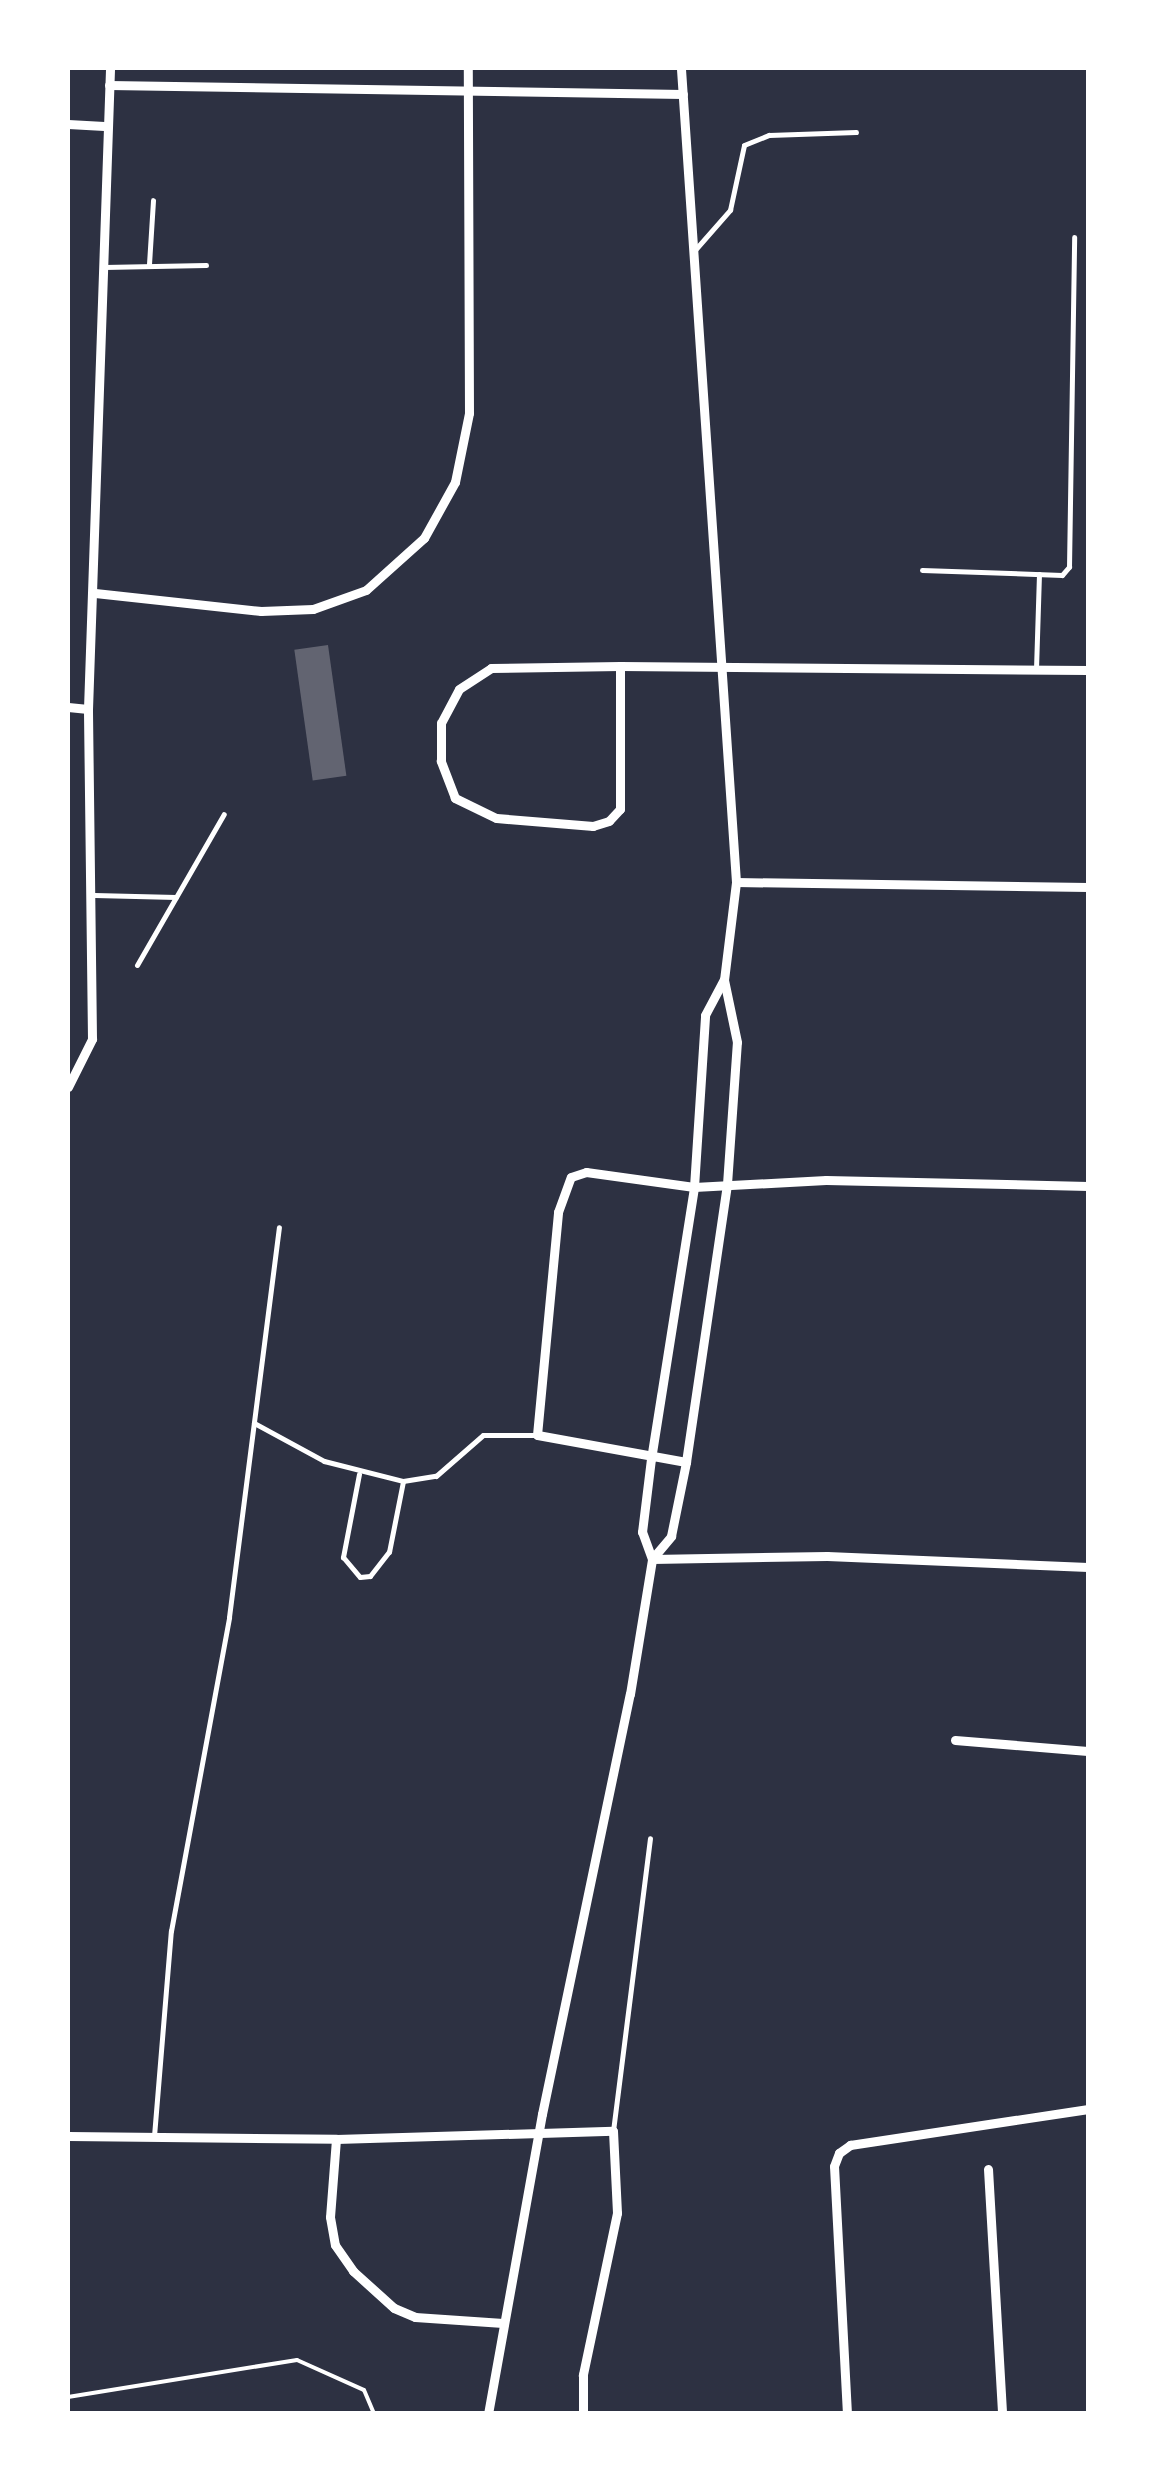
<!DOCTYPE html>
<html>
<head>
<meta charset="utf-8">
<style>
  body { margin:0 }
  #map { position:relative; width:1156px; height:2481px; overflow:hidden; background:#2d3142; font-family:Raleway,sans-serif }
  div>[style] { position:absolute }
  .building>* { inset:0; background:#626471; transform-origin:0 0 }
  .path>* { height:4px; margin:-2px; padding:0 2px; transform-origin:2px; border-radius:2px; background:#fff }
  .service>* { height:5px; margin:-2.5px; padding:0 2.5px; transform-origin:2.5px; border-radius:2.5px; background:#fff }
  .minor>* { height:9px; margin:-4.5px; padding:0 4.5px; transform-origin:4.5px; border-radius:4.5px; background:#fff }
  span { translate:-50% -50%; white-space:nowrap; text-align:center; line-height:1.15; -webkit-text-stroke:10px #fff; paint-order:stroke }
  .frame { position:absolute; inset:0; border:70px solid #fff; pointer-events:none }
</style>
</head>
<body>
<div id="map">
  <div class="building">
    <i style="left:328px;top:645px;width:132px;height:34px;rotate:82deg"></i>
  </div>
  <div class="path">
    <i style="left:68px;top:2397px;width:232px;rotate:-9.2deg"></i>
    <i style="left:297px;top:2360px;width:73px;rotate:24.1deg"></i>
    <i style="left:364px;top:2390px;width:26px;rotate:67deg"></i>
  </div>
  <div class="service">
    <i style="left:694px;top:251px;width:55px;rotate:-48.7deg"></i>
    <i style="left:730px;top:210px;width:66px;rotate:-77.8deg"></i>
    <i style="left:744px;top:145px;width:27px;rotate:-22deg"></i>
    <i style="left:769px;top:135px;width:87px;rotate:-2deg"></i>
    <i style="left:149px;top:264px;width:64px;rotate:-86.4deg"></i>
    <i style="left:104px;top:267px;width:102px;rotate:-1.1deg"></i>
    <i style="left:922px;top:570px;width:140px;rotate:2deg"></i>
    <i style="left:1062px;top:575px;width:11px;rotate:-49deg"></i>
    <i style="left:1069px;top:567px;width:330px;rotate:-89.1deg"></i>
    <i style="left:1036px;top:669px;width:95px;rotate:-88.2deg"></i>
    <i style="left:94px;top:895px;width:82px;rotate:1.4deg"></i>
    <i style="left:137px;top:965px;width:174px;rotate:-60.1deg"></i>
    <i style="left:254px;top:1423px;width:80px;rotate:28.5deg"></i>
    <i style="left:324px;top:1461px;width:81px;rotate:14.2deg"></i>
    <i style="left:403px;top:1481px;width:33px;rotate:-9deg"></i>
    <i style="left:436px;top:1476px;width:62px;rotate:-41.1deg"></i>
    <i style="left:483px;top:1435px;width:54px"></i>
    <i style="left:359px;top:1474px;width:85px;rotate:100.9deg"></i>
    <i style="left:343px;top:1557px;width:26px;rotate:50deg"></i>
    <i style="left:360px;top:1577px;width:10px;rotate:-6deg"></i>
    <i style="left:370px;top:1576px;width:31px;rotate:-52deg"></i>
    <i style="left:389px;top:1552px;width:72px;rotate:-78.8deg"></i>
    <i style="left:613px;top:2131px;width:295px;rotate:-82.8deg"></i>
    <i style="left:154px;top:2136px;width:206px;rotate:-85.3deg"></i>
    <i style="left:171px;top:1931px;width:319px;rotate:-79.5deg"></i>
    <i style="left:229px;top:1617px;width:393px;rotate:-82.7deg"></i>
  </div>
  <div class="minor">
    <i style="left:109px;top:85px;width:574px;rotate:0.9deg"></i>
    <i style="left:68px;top:124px;width:36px;rotate:3deg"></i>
    <i style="left:95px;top:593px;width:167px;rotate:6.2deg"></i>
    <i style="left:261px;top:611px;width:52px;rotate:-2.2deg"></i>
    <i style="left:313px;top:609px;width:56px;rotate:-19.7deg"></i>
    <i style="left:366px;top:590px;width:78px;rotate:-41.9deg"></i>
    <i style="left:424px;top:538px;width:64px;rotate:-61deg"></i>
    <i style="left:455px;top:482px;width:70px;rotate:-78.5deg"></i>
    <i style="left:469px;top:413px;width:345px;rotate:-90.2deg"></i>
    <i style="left:620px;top:666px;width:143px;rotate:90deg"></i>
    <i style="left:620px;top:809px;width:16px;rotate:133deg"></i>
    <i style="left:609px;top:821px;width:17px;rotate:163deg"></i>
    <i style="left:593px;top:826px;width:97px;rotate:-175.3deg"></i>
    <i style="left:496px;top:818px;width:46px;rotate:-154deg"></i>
    <i style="left:455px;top:798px;width:40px;rotate:-111deg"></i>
    <i style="left:441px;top:761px;width:38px;rotate:-90deg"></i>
    <i style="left:441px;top:723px;width:38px;rotate:-62deg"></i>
    <i style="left:459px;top:689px;width:38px;rotate:-33deg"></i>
    <i style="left:491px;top:668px;width:129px;rotate:-0.9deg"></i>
    <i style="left:620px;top:666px;width:468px;rotate:0.5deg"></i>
    <i style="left:68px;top:707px;width:20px;rotate:6deg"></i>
    <i style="left:736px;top:882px;width:352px;rotate:0.8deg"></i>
    <i style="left:68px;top:1087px;width:54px;rotate:-63.4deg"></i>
    <i style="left:92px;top:1039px;width:330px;rotate:-90.7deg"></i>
    <i style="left:88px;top:709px;width:641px;rotate:-88.03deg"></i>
    <i style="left:686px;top:1462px;width:151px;rotate:-169.7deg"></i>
    <i style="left:537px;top:1435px;width:224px;rotate:-84.6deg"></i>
    <i style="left:558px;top:1212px;width:37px;rotate:-70deg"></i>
    <i style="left:571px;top:1177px;width:16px;rotate:-18deg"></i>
    <i style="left:586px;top:1172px;width:109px;rotate:7.9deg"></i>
    <i style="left:694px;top:1187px;width:132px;rotate:-3deg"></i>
    <i style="left:826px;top:1180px;width:262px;rotate:1.3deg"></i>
    <i style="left:652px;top:1559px;width:30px;rotate:-50deg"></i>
    <i style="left:671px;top:1536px;width:76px;rotate:-78.5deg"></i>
    <i style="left:686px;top:1462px;width:281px;rotate:-81.6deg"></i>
    <i style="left:727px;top:1184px;width:142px;rotate:-86deg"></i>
    <i style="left:737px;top:1042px;width:63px;rotate:-101.8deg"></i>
    <i style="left:724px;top:980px;width:99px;rotate:-83deg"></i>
    <i style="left:736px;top:882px;width:816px;rotate:-93.87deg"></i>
    <i style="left:652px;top:1559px;width:175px;rotate:-1deg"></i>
    <i style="left:827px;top:1556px;width:261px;rotate:2.4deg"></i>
    <i style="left:955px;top:1740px;width:133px;rotate:4.7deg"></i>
    <i style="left:68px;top:2136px;width:268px;rotate:0.6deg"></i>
    <i style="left:336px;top:2139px;width:277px;rotate:-1.7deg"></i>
    <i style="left:613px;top:2131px;width:82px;rotate:87.2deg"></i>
    <i style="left:617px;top:2213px;width:166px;rotate:101.9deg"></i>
    <i style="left:583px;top:2375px;width:39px;rotate:90deg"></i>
    <i style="left:336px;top:2139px;width:78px;rotate:94.4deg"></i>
    <i style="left:330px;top:2217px;width:28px;rotate:80deg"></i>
    <i style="left:335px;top:2245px;width:32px;rotate:55deg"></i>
    <i style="left:353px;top:2271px;width:55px;rotate:42.1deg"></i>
    <i style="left:394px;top:2308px;width:23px;rotate:23deg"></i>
    <i style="left:415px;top:2317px;width:88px;rotate:3.9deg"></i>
    <i style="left:988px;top:2169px;width:245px;rotate:86.7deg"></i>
    <i style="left:488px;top:2414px;width:305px;rotate:-79.8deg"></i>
    <i style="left:542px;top:2114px;width:429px;rotate:-78.2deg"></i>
    <i style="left:630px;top:1694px;width:137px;rotate:-80.7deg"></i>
    <i style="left:652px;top:1559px;width:29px;rotate:-110deg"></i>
    <i style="left:642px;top:1532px;width:74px;rotate:-83deg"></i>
    <i style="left:651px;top:1459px;width:275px;rotate:-81deg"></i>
    <i style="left:694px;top:1187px;width:172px;rotate:-86.3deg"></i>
    <i style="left:705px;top:1015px;width:40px;rotate:-62deg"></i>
    <i style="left:847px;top:2414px;width:248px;rotate:-93deg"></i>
    <i style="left:834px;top:2166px;width:14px;rotate:-69deg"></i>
    <i style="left:839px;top:2153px;width:14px;rotate:-36deg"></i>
    <i style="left:850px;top:2145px;width:241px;rotate:-8.6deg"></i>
  </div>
  <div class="frame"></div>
</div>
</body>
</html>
